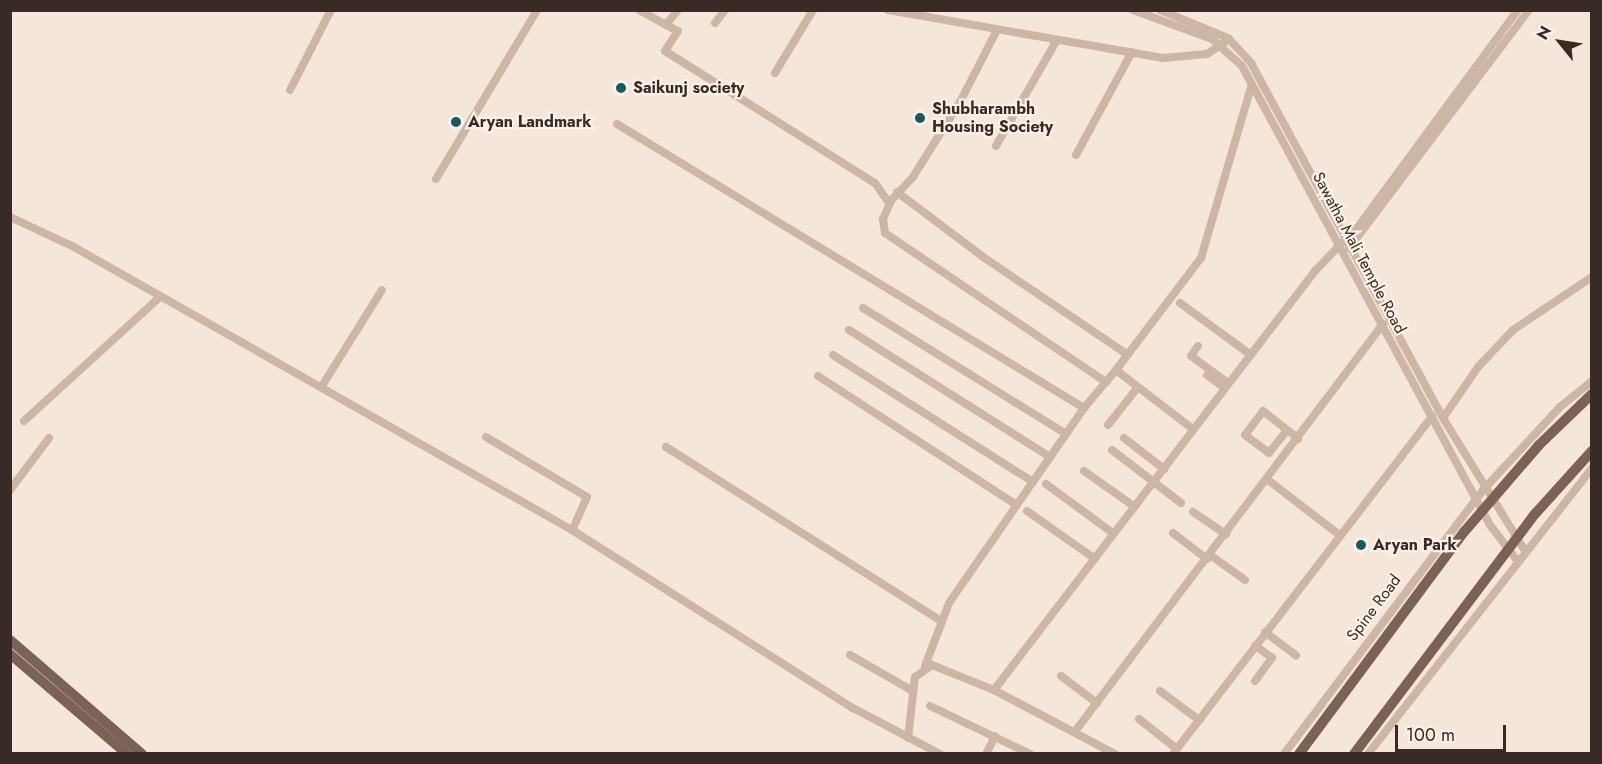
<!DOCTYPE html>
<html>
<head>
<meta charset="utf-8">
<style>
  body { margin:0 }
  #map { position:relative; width:1602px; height:764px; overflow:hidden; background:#f4e7d9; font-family:Jost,sans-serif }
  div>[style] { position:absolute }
  .minor>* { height:8px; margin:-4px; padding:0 4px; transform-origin:4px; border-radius:4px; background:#cdb6a4 }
  .major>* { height:10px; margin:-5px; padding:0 5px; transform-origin:5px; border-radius:5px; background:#7b6156 }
  .dots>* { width:16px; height:16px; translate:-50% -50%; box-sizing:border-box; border:3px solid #fbf1e6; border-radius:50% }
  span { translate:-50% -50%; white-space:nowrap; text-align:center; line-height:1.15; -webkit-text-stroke:4.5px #fbf1e6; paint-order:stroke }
  .poi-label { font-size:16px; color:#382b26; font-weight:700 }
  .left { translate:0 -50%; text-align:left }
  .street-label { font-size:16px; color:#382b26 }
  .frame { position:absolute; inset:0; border:12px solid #382b26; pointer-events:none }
  .north { position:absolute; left:1530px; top:12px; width:60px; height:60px; -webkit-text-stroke:4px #fbf1e6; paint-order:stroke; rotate:300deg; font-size:16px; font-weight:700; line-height:24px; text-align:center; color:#382b26 }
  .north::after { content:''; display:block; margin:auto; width:21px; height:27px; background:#382b26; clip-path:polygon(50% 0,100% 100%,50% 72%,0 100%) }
  .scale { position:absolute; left:1395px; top:725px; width:111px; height:27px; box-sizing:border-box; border:3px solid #382b26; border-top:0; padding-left:8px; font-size:18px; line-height:21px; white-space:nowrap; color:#382b26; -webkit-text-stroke:4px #fbf1e6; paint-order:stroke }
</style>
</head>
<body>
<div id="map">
  <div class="minor">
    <i style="left:639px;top:10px;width:31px;rotate:29deg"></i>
    <i style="left:678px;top:10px;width:19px;rotate:129deg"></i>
    <i style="left:666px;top:25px;width:13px;rotate:27deg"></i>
    <i style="left:678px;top:31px;width:24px;rotate:123deg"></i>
    <i style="left:665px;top:51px;width:248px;rotate:32.2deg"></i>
    <i style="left:875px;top:183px;width:24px;rotate:55deg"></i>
    <i style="left:888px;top:10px;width:279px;rotate:9.9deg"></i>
    <i style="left:1163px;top:58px;width:44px;rotate:-5.2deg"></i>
    <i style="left:1207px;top:54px;width:20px;rotate:-33deg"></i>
    <i style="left:1133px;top:10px;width:84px;rotate:20.2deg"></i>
    <i style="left:1212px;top:39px;width:40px;rotate:42deg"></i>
    <i style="left:1242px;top:66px;width:522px;rotate:61.62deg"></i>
    <i style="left:1490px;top:525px;width:43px;rotate:52.6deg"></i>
    <i style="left:1160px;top:10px;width:74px;rotate:22.4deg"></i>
    <i style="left:1228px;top:38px;width:34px;rotate:47deg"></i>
    <i style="left:1251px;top:63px;width:404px;rotate:61.6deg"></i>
    <i style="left:1443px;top:418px;width:154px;rotate:58.3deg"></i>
    <i style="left:715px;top:23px;width:16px;rotate:-52deg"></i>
    <i style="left:997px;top:30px;width:81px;rotate:117.2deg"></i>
    <i style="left:960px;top:102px;width:89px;rotate:122.1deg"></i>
    <i style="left:913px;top:177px;width:33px;rotate:133deg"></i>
    <i style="left:891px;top:201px;width:20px;rotate:114deg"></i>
    <i style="left:883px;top:219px;width:14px;rotate:82deg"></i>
    <i style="left:885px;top:233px;width:267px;rotate:34deg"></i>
    <i style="left:775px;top:73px;width:74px;rotate:-58.9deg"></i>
    <i style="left:290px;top:90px;width:90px;rotate:-62.9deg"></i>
    <i style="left:617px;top:124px;width:547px;rotate:31.31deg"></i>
    <i style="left:996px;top:146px;width:122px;rotate:-60.1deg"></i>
    <i style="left:1076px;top:155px;width:117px;rotate:-61.5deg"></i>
    <i style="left:436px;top:179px;width:197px;rotate:-59.1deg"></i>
    <i style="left:897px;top:192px;width:111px;rotate:37deg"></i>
    <i style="left:986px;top:259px;width:170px;rotate:34deg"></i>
    <i style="left:10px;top:217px;width:71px;rotate:25.1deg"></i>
    <i style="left:74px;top:247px;width:573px;rotate:29.61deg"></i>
    <i style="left:572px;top:530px;width:333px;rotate:32.4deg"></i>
    <i style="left:853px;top:708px;width:98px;rotate:27.9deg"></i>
    <i style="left:1349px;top:248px;width:298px;rotate:-52.9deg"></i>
    <i style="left:1180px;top:303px;width:88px;rotate:36.2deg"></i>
    <i style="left:863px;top:308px;width:239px;rotate:31.8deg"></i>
    <i style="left:849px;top:330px;width:238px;rotate:32.3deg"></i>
    <i style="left:1198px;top:346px;width:12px;rotate:125deg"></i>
    <i style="left:1191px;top:356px;width:46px;rotate:36.1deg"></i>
    <i style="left:833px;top:355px;width:237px;rotate:32.4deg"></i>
    <i style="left:1116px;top:370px;width:141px;rotate:-52.8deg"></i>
    <i style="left:1201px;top:258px;width:181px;rotate:-73.7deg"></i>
    <i style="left:1207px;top:375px;width:22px;rotate:36deg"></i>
    <i style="left:818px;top:376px;width:237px;rotate:33deg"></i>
    <i style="left:322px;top:386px;width:113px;rotate:-58deg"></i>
    <i style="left:1443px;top:418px;width:62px;rotate:-55.5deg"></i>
    <i style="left:1478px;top:367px;width:51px;rotate:-46.6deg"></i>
    <i style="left:1513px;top:330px;width:95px;rotate:-33.9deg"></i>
    <i style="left:24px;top:421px;width:184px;rotate:-42.4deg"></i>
    <i style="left:1108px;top:425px;width:48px;rotate:-51.7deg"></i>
    <i style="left:1287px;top:430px;width:29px;rotate:128deg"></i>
    <i style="left:1269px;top:453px;width:30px;rotate:-143deg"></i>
    <i style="left:1245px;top:435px;width:30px;rotate:-53deg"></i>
    <i style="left:1263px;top:411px;width:31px;rotate:38deg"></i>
    <i style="left:1287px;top:430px;width:9px;rotate:36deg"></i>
    <i style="left:1294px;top:435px;width:6px;rotate:45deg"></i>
    <i style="left:486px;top:437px;width:117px;rotate:30.7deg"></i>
    <i style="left:587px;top:497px;width:36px;rotate:114deg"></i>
    <i style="left:1124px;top:438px;width:51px;rotate:37.8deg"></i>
    <i style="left:666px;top:447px;width:324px;rotate:32.3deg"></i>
    <i style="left:1112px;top:450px;width:87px;rotate:37.5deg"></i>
    <i style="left:1084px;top:471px;width:62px;rotate:35.2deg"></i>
    <i style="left:1268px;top:480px;width:88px;rotate:37.6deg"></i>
    <i style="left:1046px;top:484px;width:84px;rotate:36.3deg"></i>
    <i style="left:10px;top:490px;width:65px;rotate:-53.1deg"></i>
    <i style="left:1027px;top:511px;width:83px;rotate:35.2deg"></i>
    <i style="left:1193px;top:512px;width:40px;rotate:34deg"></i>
    <i style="left:1173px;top:533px;width:43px;rotate:37.4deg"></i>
    <i style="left:1210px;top:555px;width:43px;rotate:35.5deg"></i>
    <i style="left:1265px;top:632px;width:39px;rotate:37deg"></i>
    <i style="left:850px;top:655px;width:73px;rotate:29.7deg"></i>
    <i style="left:925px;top:666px;width:67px;rotate:-69.1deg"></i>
    <i style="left:949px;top:603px;width:237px;rotate:-55.3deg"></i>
    <i style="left:1084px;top:408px;width:50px;rotate:-49.9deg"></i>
    <i style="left:1116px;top:370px;width:97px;rotate:37.5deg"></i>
    <i style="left:1061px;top:676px;width:45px;rotate:36.9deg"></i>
    <i style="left:1255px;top:681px;width:29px;rotate:-54deg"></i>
    <i style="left:1272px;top:658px;width:21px;rotate:-143deg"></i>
    <i style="left:994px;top:690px;width:528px;rotate:-52.54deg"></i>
    <i style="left:1315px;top:271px;width:65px;rotate:-46.2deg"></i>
    <i style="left:1360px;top:224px;width:266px;rotate:-53.6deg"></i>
    <i style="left:1160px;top:691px;width:49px;rotate:36.6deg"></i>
    <i style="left:930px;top:706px;width:111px;rotate:25.6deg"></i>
    <i style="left:1139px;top:719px;width:48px;rotate:38.3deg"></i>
    <i style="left:1076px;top:730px;width:509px;rotate:-52.9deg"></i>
    <i style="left:908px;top:738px;width:61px;rotate:-83.5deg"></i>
    <i style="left:915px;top:677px;width:21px;rotate:-35deg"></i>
    <i style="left:932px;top:665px;width:67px;rotate:22deg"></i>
    <i style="left:994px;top:690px;width:137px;rotate:27.9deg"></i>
    <i style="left:986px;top:754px;width:20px;rotate:-63deg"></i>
    <i style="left:1173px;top:754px;width:426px;rotate:-52.5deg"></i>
    <i style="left:1284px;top:754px;width:332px;rotate:-53deg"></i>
    <i style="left:1484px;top:489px;width:112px;rotate:-47.2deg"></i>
    <i style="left:1560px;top:407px;width:41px;rotate:-39.1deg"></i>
    <i style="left:1368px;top:754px;width:363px;rotate:-51.9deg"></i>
  </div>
  <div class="major">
    <i style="left:10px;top:640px;width:174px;rotate:40.8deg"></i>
    <i style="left:10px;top:654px;width:154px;rotate:40.5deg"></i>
    <i style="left:1299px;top:754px;width:277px;rotate:-53.4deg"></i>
    <i style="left:1464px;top:532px;width:115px;rotate:-49.2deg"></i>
    <i style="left:1539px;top:445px;width:74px;rotate:-43.9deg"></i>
    <i style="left:1354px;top:754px;width:301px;rotate:-53deg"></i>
    <i style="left:1535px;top:514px;width:85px;rotate:-47.9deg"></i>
  </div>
  <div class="dots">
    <i style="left:621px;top:88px;background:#185b5e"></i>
    <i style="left:920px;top:118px;background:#185b5e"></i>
    <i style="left:456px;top:122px;background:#185b5e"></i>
    <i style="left:1361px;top:545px;background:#185b5e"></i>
  </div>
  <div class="poi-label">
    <span class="left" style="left:633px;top:88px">Saikunj society</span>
    <span class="left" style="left:932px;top:118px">Shubharambh<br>Housing Society</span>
    <span class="left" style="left:468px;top:122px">Aryan Landmark</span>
    <span class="left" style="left:1373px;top:545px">Aryan Park</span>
  </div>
  <div class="street-label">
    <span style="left:1359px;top:253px;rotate:62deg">Sawatha Mali Temple Road</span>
    <span style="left:1374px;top:608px;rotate:-53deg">Spine Road</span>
  </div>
  <div class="frame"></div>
  <div class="north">N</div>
  <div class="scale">100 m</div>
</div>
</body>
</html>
